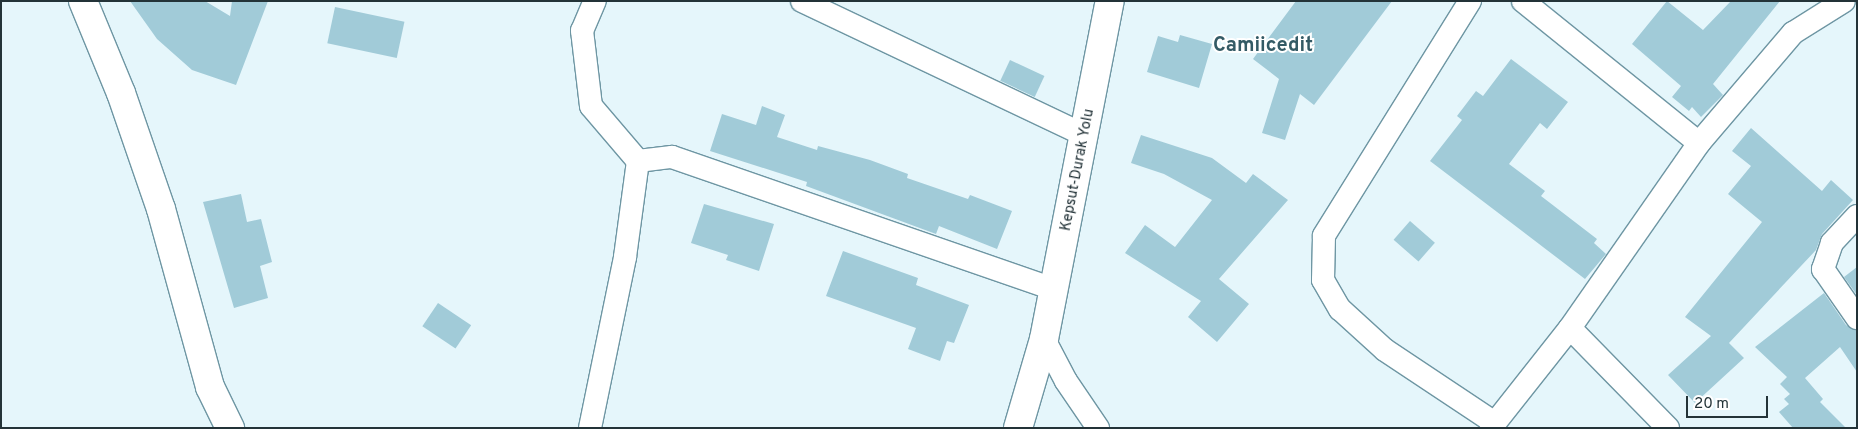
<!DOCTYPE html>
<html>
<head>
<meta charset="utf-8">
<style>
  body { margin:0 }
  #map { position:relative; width:1858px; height:429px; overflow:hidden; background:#e5f6fb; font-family:Overpass,sans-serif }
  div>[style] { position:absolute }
  .building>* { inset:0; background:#a1cbd8; transform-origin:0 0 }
  .roads { filter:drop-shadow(1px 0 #6e96a3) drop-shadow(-1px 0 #6e96a3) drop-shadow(0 1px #6e96a3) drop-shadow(0 -1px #6e96a3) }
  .street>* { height:22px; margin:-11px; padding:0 11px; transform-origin:11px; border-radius:11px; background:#fff }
  .secondary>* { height:28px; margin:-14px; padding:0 14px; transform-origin:14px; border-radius:14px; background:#fff }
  span { translate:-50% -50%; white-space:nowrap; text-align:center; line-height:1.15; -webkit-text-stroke:4px #fff; paint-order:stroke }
  .street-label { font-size:15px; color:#233338 }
  .district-label { font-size:20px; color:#335a65; font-weight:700 }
  .frame { position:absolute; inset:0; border:2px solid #233338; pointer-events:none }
  .scale { position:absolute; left:1686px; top:396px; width:82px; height:22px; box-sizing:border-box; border:2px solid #233338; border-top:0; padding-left:6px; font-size:15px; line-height:18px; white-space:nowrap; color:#233338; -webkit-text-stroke:4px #fff; paint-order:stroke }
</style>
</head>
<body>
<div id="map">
  <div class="building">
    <i style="clip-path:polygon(130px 1px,205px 1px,230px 16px,232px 1px,268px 1px,236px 85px,192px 70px,157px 39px)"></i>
    <i style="clip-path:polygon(1296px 1px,1392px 1px,1314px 105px,1300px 94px,1285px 140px,1262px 133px,1279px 79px,1253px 59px)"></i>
    <i style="clip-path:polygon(1667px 1px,1703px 30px,1731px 1px,1780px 1px,1713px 84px,1723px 95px,1701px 117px,1692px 107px,1689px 111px,1672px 97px,1681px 86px,1632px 44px)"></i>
    <i style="left:335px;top:7px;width:71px;height:37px;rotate:12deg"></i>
    <i style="clip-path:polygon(1180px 35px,1212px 44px,1199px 88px,1147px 72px,1158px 36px,1178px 42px)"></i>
    <i style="clip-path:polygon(1511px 59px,1568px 102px,1547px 129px,1540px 123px,1509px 164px,1545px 191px,1541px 196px,1597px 239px,1594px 243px,1606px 254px,1585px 279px,1430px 161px,1462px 120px,1457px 116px,1476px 91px,1483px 96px)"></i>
    <i style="left:1010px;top:60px;width:38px;height:23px;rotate:25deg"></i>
    <i style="clip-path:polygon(762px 106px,785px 115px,777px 137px,817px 150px,818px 146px,870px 160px,908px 174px,907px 178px,968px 199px,970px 195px,1012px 211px,997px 249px,939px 226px,936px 234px,806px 186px,807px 182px,710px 151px,722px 114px,756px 125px)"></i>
    <i style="clip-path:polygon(1751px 128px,1822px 191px,1831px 180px,1853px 200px,1822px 234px,1816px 250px,1729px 343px,1744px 358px,1695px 403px,1668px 375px,1711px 336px,1685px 317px,1762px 222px,1728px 194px,1751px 166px,1732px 151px)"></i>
    <i style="clip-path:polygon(1141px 135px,1212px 158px,1246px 183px,1253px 174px,1288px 200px,1219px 279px,1249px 304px,1217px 342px,1188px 317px,1201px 301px,1125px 253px,1145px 225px,1175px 247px,1212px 200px,1164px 174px,1131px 163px)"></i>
    <i style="clip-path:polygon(241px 194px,247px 222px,261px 219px,272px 262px,260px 266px,268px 298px,234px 308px,203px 202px)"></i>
    <i style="clip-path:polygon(704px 204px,774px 224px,759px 271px,726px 260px,728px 255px,691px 243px)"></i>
    <i style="left:1410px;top:221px;width:33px;height:25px;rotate:41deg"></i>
    <i style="clip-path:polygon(843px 251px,918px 278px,916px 285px,969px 305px,954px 343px,947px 341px,940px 361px,908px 349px,916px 328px,826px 296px)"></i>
    <i style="clip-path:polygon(1857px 267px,1857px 295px,1844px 277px)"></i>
    <i style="clip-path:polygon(1824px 293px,1846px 325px,1857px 331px,1857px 372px,1840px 347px,1805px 378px,1823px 399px,1820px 402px,1846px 428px,1793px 428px,1779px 412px,1789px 404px,1784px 399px,1790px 394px,1780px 384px,1787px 377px,1755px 347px)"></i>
    <i style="left:438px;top:303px;width:40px;height:28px;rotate:34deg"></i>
  </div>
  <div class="roads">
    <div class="street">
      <i style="left:802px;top:1px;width:314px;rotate:25.4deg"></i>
      <i style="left:1470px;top:1px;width:277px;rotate:121.9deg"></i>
      <i style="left:1324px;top:236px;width:44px;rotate:91.3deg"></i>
      <i style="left:1323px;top:280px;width:34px;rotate:60deg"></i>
      <i style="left:1340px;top:309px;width:61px;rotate:42.3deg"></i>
      <i style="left:1385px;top:350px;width:132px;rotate:33.6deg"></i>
      <i style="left:1523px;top:1px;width:226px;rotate:38.9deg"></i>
      <i style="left:638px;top:161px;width:34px;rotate:-7deg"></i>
      <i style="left:672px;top:157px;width:404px;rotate:19.1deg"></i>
      <i style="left:1857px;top:216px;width:37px;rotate:133deg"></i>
      <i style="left:1832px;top:243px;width:28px;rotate:109deg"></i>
      <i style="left:1823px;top:269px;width:60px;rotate:55.2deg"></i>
      <i style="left:1570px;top:328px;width:140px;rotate:45.6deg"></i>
      <i style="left:1044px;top:339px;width:47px;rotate:62.4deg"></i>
      <i style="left:1066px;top:381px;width:57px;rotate:55.8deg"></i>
      <i style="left:590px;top:428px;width:175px;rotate:-78.4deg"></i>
      <i style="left:625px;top:257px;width:97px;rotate:-82.3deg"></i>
      <i style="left:638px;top:161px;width:72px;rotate:-130.5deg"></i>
      <i style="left:591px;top:106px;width:76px;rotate:-96.8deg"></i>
      <i style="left:582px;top:31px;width:33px;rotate:-67deg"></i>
      <i style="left:1491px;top:428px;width:127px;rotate:-51.7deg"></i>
      <i style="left:1570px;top:328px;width:226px;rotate:-55.1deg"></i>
      <i style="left:1699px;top:143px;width:145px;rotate:-49.5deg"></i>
      <i style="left:1793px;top:33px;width:60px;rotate:-32.1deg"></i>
    </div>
    <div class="secondary">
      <i style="left:83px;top:1px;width:100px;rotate:67.6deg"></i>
      <i style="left:121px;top:93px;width:123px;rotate:71deg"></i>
      <i style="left:161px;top:209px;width:185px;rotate:74.6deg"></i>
      <i style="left:210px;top:387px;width:46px;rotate:64deg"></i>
      <i style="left:1018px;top:428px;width:93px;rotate:-73.7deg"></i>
      <i style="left:1044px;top:339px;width:344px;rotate:-79deg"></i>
    </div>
  </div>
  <div class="street-label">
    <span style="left:1078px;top:170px;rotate:-79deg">Kepsut-Durak Yolu</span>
  </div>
  <div class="district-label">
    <span style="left:1263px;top:46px">Camiicedit</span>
  </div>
  <div class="frame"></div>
  <div class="scale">20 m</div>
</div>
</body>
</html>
